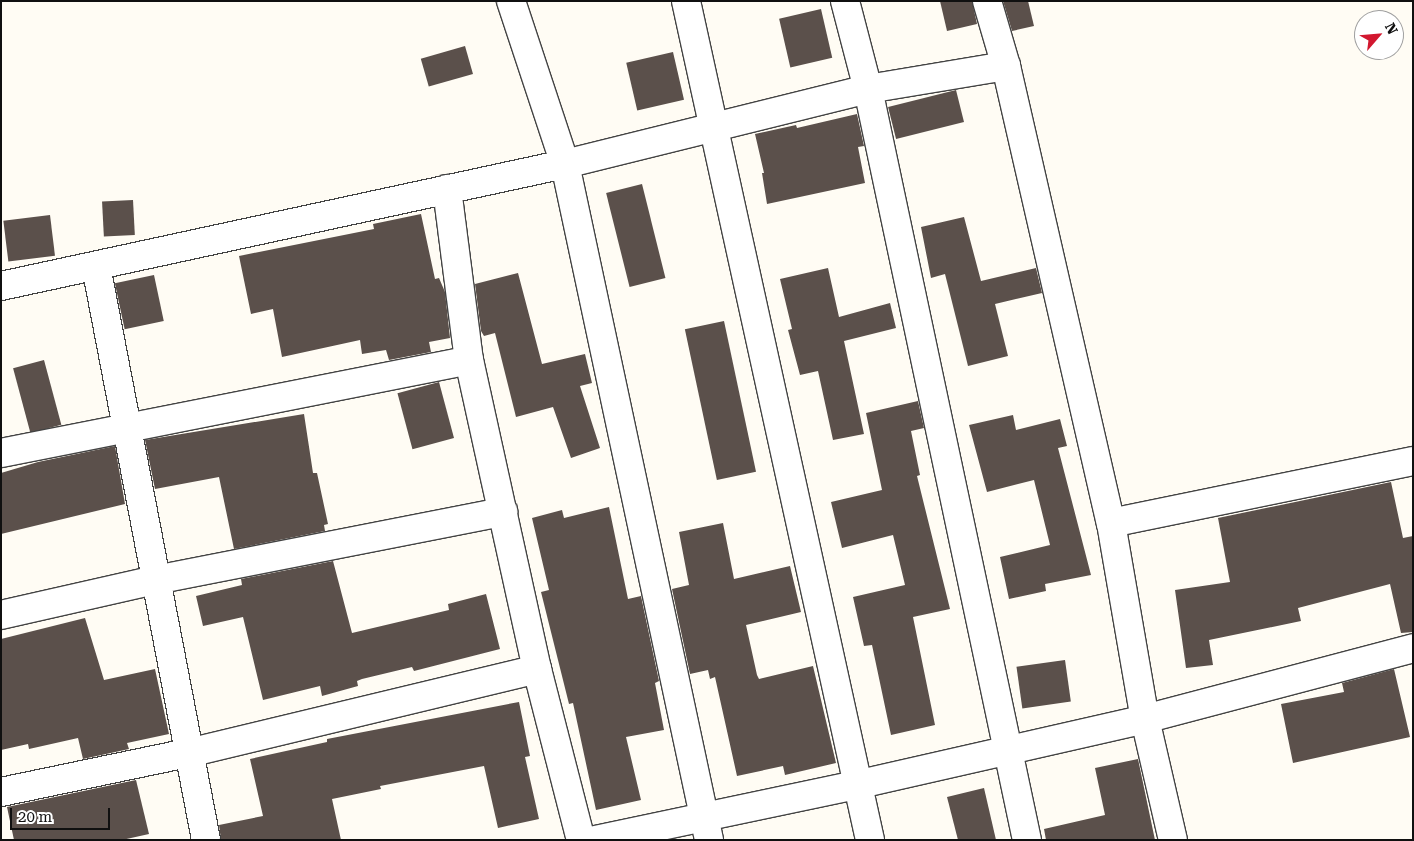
<!DOCTYPE html>
<html>
<head>
<meta charset="utf-8">
<style>
  body { margin:0 }
  #map { position:relative; width:1414px; height:841px; overflow:hidden; background:#fffcf4; font-family:"Roboto Serif",serif }
  div>[style] { position:absolute }
  .building>* { inset:0; background:#5b504b; transform-origin:0 0 }
  .roads { filter:drop-shadow(1px 0 #434343) drop-shadow(-1px 0 #434343) drop-shadow(0 1px #434343) drop-shadow(0 -1px #434343) }
  .street>* { height:28px; margin:-14px; padding:0 14px; transform-origin:14px; border-radius:14px; background:#fff }
  span { translate:-50% -50%; white-space:nowrap; text-align:center; line-height:1.15; -webkit-text-stroke:5px #fff; paint-order:stroke }
  .frame { position:absolute; inset:0; border:2px solid #101010; pointer-events:none }
  .north { position:absolute; left:1354px; top:10px; width:50px; height:50px; box-sizing:border-box; background:#fff; border:1px solid #9f9f9f; border-radius:50%; rotate:63deg; font-size:14px; font-weight:700; line-height:20px; text-align:center; color:#101010 }
  .north::after { content:''; display:block; margin:auto; width:18px; height:22px; background:#d2172f; clip-path:polygon(50% 0,100% 100%,50% 72%,0 100%) }
  .scale { position:absolute; left:10px; top:808px; width:100px; height:22px; box-sizing:border-box; border:2px solid #101010; border-top:0; padding-left:6px; font-size:15px; line-height:18px; white-space:nowrap; color:#101010; -webkit-text-stroke:4px #fff; paint-order:stroke }
</style>
</head>
<body>
<div id="map">
  <div class="building">
    <i style="clip-path:polygon(940px 1px,972px 1px,977px 24px,947px 31px)"></i>
    <i style="clip-path:polygon(1003px 1px,1028px 1px,1034px 26px,1012px 31px)"></i>
    <i style="left:821px;top:9px;width:50px;height:43px;rotate:77deg"></i>
    <i style="left:465px;top:46px;width:29px;height:46px;rotate:74deg"></i>
    <i style="left:673px;top:52px;width:49px;height:48px;rotate:77deg"></i>
    <i style="left:956px;top:90px;width:33px;height:70px;rotate:76deg"></i>
    <i style="clip-path:polygon(857px 114px,864px 146px,858px 147px,865px 183px,767px 204px,762px 173px,764px 173px,755px 134px,796px 125px,797px 128px)"></i>
    <i style="left:642px;top:184px;width:97px;height:37px;rotate:76deg"></i>
    <i style="left:133px;top:200px;width:35px;height:31px;rotate:87deg"></i>
    <i style="clip-path:polygon(421px 214px,435px 279px,439px 278px,445px 292px,450px 338px,429px 342px,431px 352px,389px 360px,386px 350px,362px 354px,360px 340px,282px 357px,273px 309px,251px 314px,239px 256px,374px 229px,373px 224px)"></i>
    <i style="left:50px;top:215px;width:41px;height:47px;rotate:83deg"></i>
    <i style="clip-path:polygon(964px 217px,981px 281px,1036px 268px,1042px 293px,995px 304px,1008px 356px,968px 366px,945px 274px,931px 278px,921px 227px)"></i>
    <i style="clip-path:polygon(828px 268px,839px 317px,890px 303px,896px 328px,844px 341px,864px 434px,833px 440px,818px 371px,800px 375px,788px 330px,792px 329px,780px 279px)"></i>
    <i style="clip-path:polygon(518px 273px,542px 364px,585px 354px,592px 383px,580px 386px,600px 448px,571px 458px,553px 407px,516px 417px,495px 333px,484px 336px,481px 331px,475px 284px)"></i>
    <i style="left:154px;top:275px;width:47px;height:40px;rotate:78deg"></i>
    <i style="left:724px;top:321px;width:154px;height:40px;rotate:78deg"></i>
    <i style="left:44px;top:360px;width:67px;height:32px;rotate:75deg"></i>
    <i style="left:439px;top:382px;width:58px;height:43px;rotate:75deg"></i>
    <i style="clip-path:polygon(918px 401px,924px 428px,911px 431px,920px 475px,917px 476px,950px 609px,913px 617px,935px 725px,891px 735px,872px 645px,864px 646px,853px 597px,905px 585px,893px 535px,842px 548px,831px 502px,882px 490px,866px 413px)"></i>
    <i style="clip-path:polygon(304px 414px,313px 473px,317px 473px,328px 524px,324px 525px,325px 531px,234px 549px,219px 477px,155px 489px,145px 440px)"></i>
    <i style="clip-path:polygon(1013px 415px,1016px 430px,1060px 419px,1067px 446px,1058px 448px,1091px 575px,1045px 584px,1046px 591px,1009px 599px,1000px 557px,1050px 545px,1034px 480px,987px 492px,969px 425px)"></i>
    <i style="clip-path:polygon(115px 446px,125px 504px,1px 534px,1px 473px,38px 462px)"></i>
    <i style="clip-path:polygon(1391px 482px,1403px 538px,1413px 536px,1413px 632px,1401px 633px,1390px 584px,1298px 608px,1301px 621px,1209px 640px,1213px 665px,1186px 668px,1175px 590px,1230px 582px,1218px 518px)"></i>
    <i style="clip-path:polygon(609px 507px,628px 599px,641px 596px,659px 681px,655px 683px,664px 730px,626px 737px,641px 800px,596px 810px,573px 703px,569px 704px,541px 592px,549px 590px,532px 518px,562px 510px,564px 518px)"></i>
    <i style="clip-path:polygon(723px 523px,734px 579px,790px 566px,801px 612px,746px 625px,757px 675px,759px 679px,813px 666px,836px 763px,785px 775px,783px 766px,737px 776px,715px 677px,710px 679px,708px 670px,690px 674px,672px 589px,689px 585px,679px 532px)"></i>
    <i style="clip-path:polygon(333px 561px,352px 633px,449px 610px,448px 604px,486px 594px,500px 649px,414px 671px,412px 667px,362px 679px,357px 681px,358px 686px,322px 696px,320px 686px,263px 700px,243px 617px,203px 626px,196px 596px,242px 585px,241px 579px)"></i>
    <i style="clip-path:polygon(85px 618px,104px 680px,155px 669px,169px 734px,127px 743px,129px 749px,83px 759px,78px 738px,29px 749px,28px 744px,1px 750px,1px 639px)"></i>
    <i style="left:1065px;top:660px;width:42px;height:49px;rotate:82deg"></i>
    <i style="clip-path:polygon(1394px 669px,1410px 737px,1293px 763px,1281px 704px,1344px 692px,1342px 683px)"></i>
    <i style="clip-path:polygon(519px 702px,530px 756px,525px 757px,539px 819px,498px 828px,484px 766px,380px 786px,381px 789px,332px 799px,341px 840px,221px 840px,219px 825px,263px 816px,250px 759px,327px 742px,327px 739px)"></i>
    <i style="clip-path:polygon(1138px 759px,1155px 840px,1046px 840px,1044px 829px,1105px 815px,1095px 768px)"></i>
    <i style="clip-path:polygon(136px 780px,149px 834px,122px 840px,14px 840px,7px 807px)"></i>
    <i style="clip-path:polygon(984px 788px,996px 840px,958px 840px,947px 797px)"></i>
  </div>
  <div class="roads">
    <div class="street">
      <i style="left:511px;top:1px;width:172px;rotate:71.7deg"></i>
      <i style="left:565px;top:164px;width:691px;rotate:77.97deg"></i>
      <i style="left:686px;top:1px;width:859px;rotate:77.63deg"></i>
      <i style="left:845px;top:1px;width:91px;rotate:75.4deg"></i>
      <i style="left:868px;top:89px;width:768px;rotate:78.05deg"></i>
      <i style="left:987px;top:1px;width:68px;rotate:73.7deg"></i>
      <i style="left:1006px;top:66px;width:469px;rotate:77.1deg"></i>
      <i style="left:1111px;top:523px;width:199px;rotate:80.2deg"></i>
      <i style="left:1145px;top:719px;width:124px;rotate:77deg"></i>
      <i style="left:447px;top:189px;width:172px;rotate:82.7deg"></i>
      <i style="left:469px;top:360px;width:316px;rotate:77.6deg"></i>
      <i style="left:537px;top:669px;width:177px;rotate:75.6deg"></i>
      <i style="left:96px;top:266px;width:584px;rotate:79.15deg"></i>
      <i style="left:1px;top:286px;width:577px;rotate:-12.21deg"></i>
      <i style="left:565px;top:164px;width:312px;rotate:-13.9deg"></i>
      <i style="left:868px;top:89px;width:140px;rotate:-9.5deg"></i>
      <i style="left:1px;top:453px;width:477px;rotate:-11.2deg"></i>
      <i style="left:1111px;top:523px;width:308px;rotate:-11.6deg"></i>
      <i style="left:1px;top:615px;width:158px;rotate:-12.8deg"></i>
      <i style="left:155px;top:580px;width:355px;rotate:-11.1deg"></i>
      <i style="left:1px;top:792px;width:191px;rotate:-11.8deg"></i>
      <i style="left:188px;top:753px;width:359px;rotate:-13.5deg"></i>
      <i style="left:595px;top:840px;width:271px;rotate:-11.9deg"></i>
      <i style="left:860px;top:784px;width:292px;rotate:-12.8deg"></i>
      <i style="left:1145px;top:719px;width:277px;rotate:-14.8deg"></i>
    </div>
  </div>
  <div class="frame"></div>
  <div class="north">N</div>
  <div class="scale">20 m</div>
</div>
</body>
</html>
